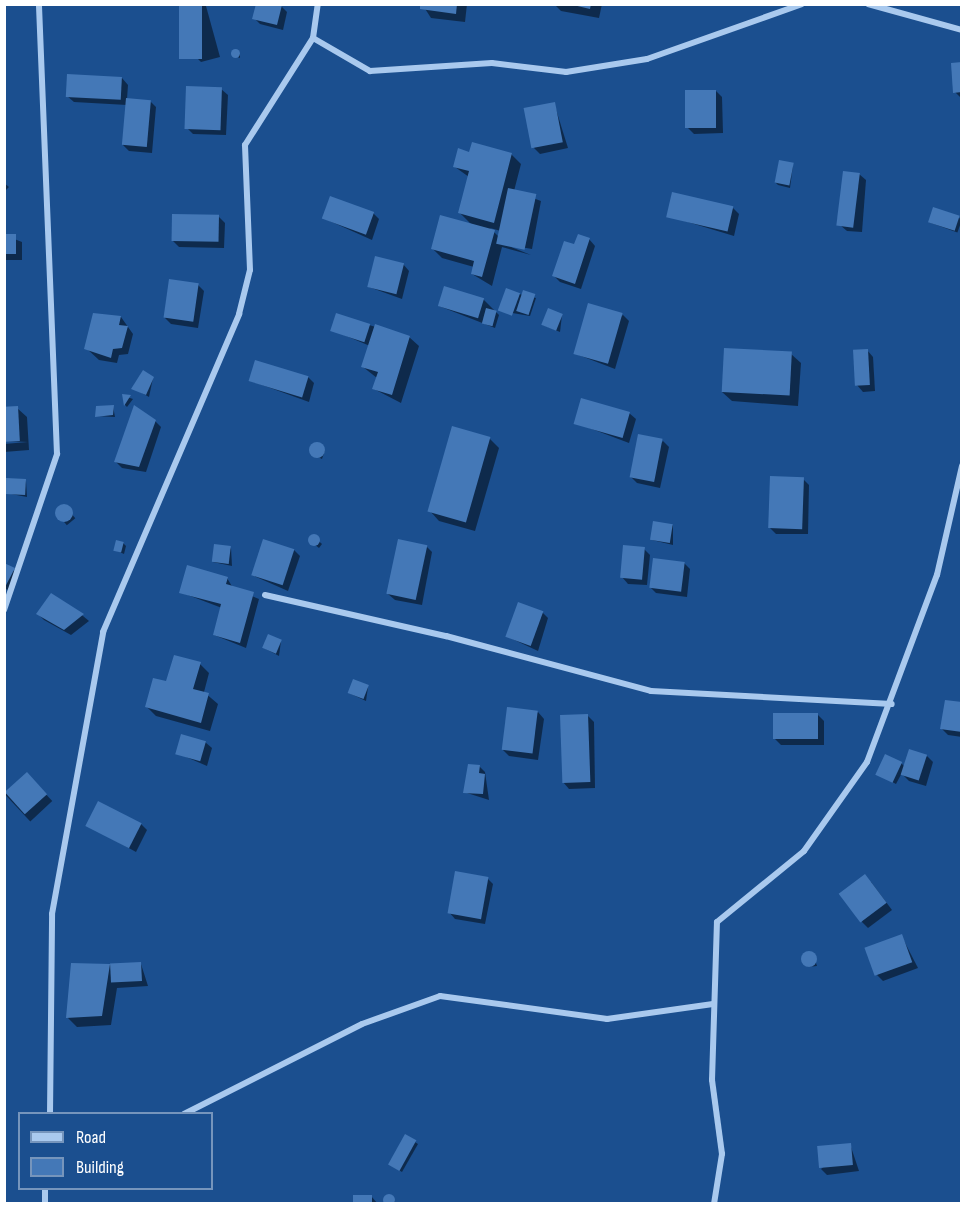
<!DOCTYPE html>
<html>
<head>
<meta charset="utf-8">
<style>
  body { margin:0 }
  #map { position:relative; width:966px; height:1208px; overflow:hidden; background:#1b4f8f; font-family:"Sofia Sans Condensed",sans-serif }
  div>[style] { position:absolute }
  .shadow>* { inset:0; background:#0007; transform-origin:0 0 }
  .building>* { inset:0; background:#4478b7; transform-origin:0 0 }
  .round { border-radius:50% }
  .minor>* { height:6px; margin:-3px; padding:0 3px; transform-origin:3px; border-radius:3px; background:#a9c9ee }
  span { translate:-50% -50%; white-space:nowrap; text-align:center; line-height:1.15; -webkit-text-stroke:4.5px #1b4f8f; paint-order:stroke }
  .frame { position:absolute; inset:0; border:6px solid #fff; pointer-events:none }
  .legend { position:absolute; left:18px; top:1112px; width:195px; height:78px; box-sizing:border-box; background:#1b4f8f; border:2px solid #7695bc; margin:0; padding:8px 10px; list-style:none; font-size:18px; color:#fff }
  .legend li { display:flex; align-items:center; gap:12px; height:30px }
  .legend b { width:30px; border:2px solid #7695bc }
</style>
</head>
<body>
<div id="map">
  <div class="shadow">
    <i style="clip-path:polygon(184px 4px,206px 6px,220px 57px,201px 62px,195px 56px)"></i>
    <i style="clip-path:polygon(257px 4px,281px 6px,287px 12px,283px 30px,260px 24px,254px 18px)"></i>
    <i style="clip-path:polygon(422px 4px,467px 4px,465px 22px,431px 18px)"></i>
    <i style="clip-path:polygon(554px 4px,602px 4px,599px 18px,561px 11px)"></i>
    <i style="clip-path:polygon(233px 51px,240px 54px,240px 58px,233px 55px)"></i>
    <i style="clip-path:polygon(962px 63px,962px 98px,961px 98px,955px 92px)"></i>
    <i style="clip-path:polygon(122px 78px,128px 85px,127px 99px,150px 101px,156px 107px,152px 153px,129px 151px,123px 145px,127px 105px,74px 102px,67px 96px)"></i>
    <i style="clip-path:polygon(221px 89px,228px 95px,226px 135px,193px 134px,187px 128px)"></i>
    <i style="clip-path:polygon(716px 91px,722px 97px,723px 133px,694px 134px,688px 128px)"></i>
    <i style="clip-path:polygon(554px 103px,568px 148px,540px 154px,534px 148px)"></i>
    <i style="clip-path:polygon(evenodd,471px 153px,511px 154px,521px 164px,514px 191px,541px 201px,532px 249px,504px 244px,531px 255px,502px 247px,492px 286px,472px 274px,474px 267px,442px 258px,433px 249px,473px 226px,460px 213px,469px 177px,455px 167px,471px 153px,490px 228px,501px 231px,500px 238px,490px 228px)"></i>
    <i style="clip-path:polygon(793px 165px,790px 188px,778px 185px,775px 182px)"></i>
    <i style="clip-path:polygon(859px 174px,866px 180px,862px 232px,847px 231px,840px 225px)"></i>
    <i style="clip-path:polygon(4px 183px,9px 187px,4px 192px)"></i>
    <i style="clip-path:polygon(733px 208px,739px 214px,734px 236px,668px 216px)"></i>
    <i style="left:934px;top:209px;width:30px;height:14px;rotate:20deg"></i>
    <i style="clip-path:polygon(373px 213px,379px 219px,372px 240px,323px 218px)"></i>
    <i style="clip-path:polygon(219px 217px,225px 223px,224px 248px,179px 247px,172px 240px)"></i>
    <i style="clip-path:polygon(4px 235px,22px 242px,22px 260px,4px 260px)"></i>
    <i style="clip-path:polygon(589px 239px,595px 246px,581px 289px,560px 282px,554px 276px,575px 246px)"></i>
    <i style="clip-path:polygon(403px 264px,409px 271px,402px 299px,369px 287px)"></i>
    <i style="clip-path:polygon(198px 285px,204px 291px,198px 328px,171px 324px,165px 318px)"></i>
    <i style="clip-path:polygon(519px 294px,536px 298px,530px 316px,501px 311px)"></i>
    <i style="clip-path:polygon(483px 299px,499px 315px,495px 328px,439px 306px)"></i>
    <i style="clip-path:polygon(94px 315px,121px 317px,133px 334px,128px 354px,119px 355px,117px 363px,99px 360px,86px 348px)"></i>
    <i style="clip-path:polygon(562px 315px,560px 332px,543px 325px)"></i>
    <i style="clip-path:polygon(623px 315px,629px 321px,615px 369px,576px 354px)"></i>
    <i style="clip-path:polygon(369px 325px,409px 337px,419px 346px,401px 403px,374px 389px,377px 378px,363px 367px,370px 346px,332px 330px)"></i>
    <i style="clip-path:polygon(867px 350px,873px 357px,875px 391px,863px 392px,857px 385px)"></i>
    <i style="clip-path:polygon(791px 354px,801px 363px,798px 406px,732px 401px,722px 392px)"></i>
    <i style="clip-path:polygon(308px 377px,314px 383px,309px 402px,251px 381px)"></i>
    <i style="clip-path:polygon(153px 378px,149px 397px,133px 388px)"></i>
    <i style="clip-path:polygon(124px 396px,133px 399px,127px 407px,125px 405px)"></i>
    <i style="clip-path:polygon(113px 406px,115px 417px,97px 416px)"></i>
    <i style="clip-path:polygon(17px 408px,27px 417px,29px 450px,4px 452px,4px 444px,28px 442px,4px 441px)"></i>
    <i style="clip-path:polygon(629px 413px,636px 419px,629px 443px,576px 423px)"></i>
    <i style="clip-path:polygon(155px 421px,161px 427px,146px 472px,122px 468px,116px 462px)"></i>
    <i style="clip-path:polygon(489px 438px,499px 448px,475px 531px,439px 521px,430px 511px)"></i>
    <i style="clip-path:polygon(663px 441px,669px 447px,660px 488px,637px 483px,630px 476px)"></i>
    <i style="clip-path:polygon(315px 445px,325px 450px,322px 459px,312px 454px)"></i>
    <i style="clip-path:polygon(803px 479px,809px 485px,808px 534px,776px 534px,770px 528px)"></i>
    <i style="clip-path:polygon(26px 481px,27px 497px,6px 493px)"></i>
    <i style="left:65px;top:506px;width:16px;height:11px;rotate:50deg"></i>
    <i style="clip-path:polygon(673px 525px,673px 545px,652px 540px)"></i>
    <i style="clip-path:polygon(313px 536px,322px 544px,319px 548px,309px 540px)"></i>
    <i style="clip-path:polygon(123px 543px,126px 546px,124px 554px,115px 550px)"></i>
    <i style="clip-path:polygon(426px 546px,432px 552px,422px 605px,395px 600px,388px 594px)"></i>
    <i style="clip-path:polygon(231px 548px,232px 566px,213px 562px)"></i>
    <i style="clip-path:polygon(644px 549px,650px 555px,647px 585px,628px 584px,622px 577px)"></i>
    <i style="clip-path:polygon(294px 550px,300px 556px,288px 591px,252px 575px)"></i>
    <i style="clip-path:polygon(684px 563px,690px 569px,687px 597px,656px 593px,650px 587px)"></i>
    <i style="clip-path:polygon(4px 565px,16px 572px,8px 590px,4px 588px)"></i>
    <i style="clip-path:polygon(227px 578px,233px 588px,259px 599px,246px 648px,214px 635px,222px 608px,180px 592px)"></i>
    <i style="clip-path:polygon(52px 595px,83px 616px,89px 621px,71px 635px,44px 620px,38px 614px)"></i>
    <i style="clip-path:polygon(542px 612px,548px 618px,538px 651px,508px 637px)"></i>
    <i style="clip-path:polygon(281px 641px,279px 656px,264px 648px)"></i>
    <i style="clip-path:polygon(200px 664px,209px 673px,204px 692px,218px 704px,210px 731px,156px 716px,147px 707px,167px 683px)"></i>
    <i style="clip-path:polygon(368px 687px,366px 701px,349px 693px)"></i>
    <i style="clip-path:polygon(962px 704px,962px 737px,948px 735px,942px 729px)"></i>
    <i style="clip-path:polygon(538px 712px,544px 719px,538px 760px,509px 756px,503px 750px)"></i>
    <i style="clip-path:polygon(818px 715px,824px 721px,824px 745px,781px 745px,775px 739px)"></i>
    <i style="clip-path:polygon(588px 716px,594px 722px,595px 788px,569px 789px,563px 782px)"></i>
    <i style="clip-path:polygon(205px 742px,212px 748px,207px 766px,177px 753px)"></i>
    <i style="clip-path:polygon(927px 756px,933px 762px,926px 786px,909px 781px,903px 775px)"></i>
    <i style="clip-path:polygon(901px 763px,905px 767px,896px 784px,877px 774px)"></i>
    <i style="clip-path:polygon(479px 766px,485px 772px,489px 800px,464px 792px)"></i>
    <i style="left:27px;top:774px;width:37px;height:30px;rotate:47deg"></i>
    <i style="clip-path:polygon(141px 824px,147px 830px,136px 852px,87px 825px)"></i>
    <i style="clip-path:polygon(487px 878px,493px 884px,485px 924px,455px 919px,449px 912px)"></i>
    <i style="clip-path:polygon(871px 882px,892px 910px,868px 928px,862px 922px)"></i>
    <i style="clip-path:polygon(901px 935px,918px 968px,883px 981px,877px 975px)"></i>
    <i style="clip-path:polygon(813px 954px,817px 966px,808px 967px,804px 956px)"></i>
    <i style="clip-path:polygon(141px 964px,148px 986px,117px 988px,111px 1025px,77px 1027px,68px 1018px,72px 965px)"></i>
    <i style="clip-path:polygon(405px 1136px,418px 1144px,402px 1172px,392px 1166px)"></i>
    <i style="clip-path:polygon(850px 1144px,859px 1171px,827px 1175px,821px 1169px)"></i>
    <i style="clip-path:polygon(371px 1196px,378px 1204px,355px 1204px)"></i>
    <i style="clip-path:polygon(393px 1197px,396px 1204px,384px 1204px,384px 1200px)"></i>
  </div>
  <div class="building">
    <i style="clip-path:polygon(256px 4px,282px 5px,277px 25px,252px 19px)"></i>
    <i style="clip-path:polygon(420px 4px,457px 4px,456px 14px,420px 9px)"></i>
    <i style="clip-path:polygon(569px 4px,591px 4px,590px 9px)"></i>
    <i style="left:179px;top:5px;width:23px;height:54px"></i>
    <i class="round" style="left:230.5px;top:48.5px;width:9px;height:9px"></i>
    <i style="clip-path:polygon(962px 62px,962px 92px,953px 93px,951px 63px)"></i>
    <i style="left:67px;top:74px;width:55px;height:23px;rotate:3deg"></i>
    <i style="left:186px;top:86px;width:36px;height:43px;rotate:2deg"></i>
    <i style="left:685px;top:90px;width:31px;height:38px"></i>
    <i style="left:126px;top:98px;width:25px;height:47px;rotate:5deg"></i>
    <i style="left:555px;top:102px;width:41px;height:32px;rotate:79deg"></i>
    <i style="clip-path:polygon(472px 142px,512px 153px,494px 223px,458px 213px,469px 171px,453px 167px,458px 148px,469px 152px)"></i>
    <i style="left:779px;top:160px;width:15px;height:23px;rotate:11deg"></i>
    <i style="left:843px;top:171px;width:17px;height:55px;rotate:7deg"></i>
    <i style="left:508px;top:188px;width:29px;height:57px;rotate:12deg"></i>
    <i style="left:672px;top:192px;width:63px;height:26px;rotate:13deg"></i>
    <i style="left:330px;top:196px;width:47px;height:24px;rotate:20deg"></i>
    <i style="left:933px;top:207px;width:28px;height:16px;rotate:18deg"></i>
    <i style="left:172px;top:214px;width:47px;height:27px;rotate:1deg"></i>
    <i style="clip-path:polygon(440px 215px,495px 230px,482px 277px,471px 274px,474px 261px,431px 249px)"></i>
    <i style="left:5px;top:234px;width:11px;height:20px"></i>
    <i style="clip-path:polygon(578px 234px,590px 238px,575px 284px,552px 276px,564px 241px,574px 244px)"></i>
    <i style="left:375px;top:256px;width:30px;height:32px;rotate:14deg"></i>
    <i style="left:169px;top:279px;width:30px;height:39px;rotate:8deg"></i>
    <i style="left:444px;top:286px;width:42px;height:21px;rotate:17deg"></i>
    <i style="left:506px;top:288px;width:15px;height:24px;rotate:20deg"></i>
    <i style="left:523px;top:290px;width:13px;height:22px;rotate:18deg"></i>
    <i style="left:588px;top:303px;width:36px;height:53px;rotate:16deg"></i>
    <i style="left:486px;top:308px;width:11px;height:16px;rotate:15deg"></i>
    <i style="left:548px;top:308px;width:16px;height:18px;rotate:22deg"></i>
    <i style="clip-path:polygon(93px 313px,121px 316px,119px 325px,128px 326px,122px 348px,113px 349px,111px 358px,84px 349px)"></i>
    <i style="left:336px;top:313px;width:36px;height:19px;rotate:18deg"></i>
    <i style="clip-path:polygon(375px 324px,410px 336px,392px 395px,372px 389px,378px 372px,361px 367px)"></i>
    <i style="left:724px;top:348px;width:68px;height:44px;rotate:3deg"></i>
    <i style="left:868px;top:349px;width:36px;height:15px;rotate:87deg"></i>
    <i style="left:255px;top:360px;width:56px;height:22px;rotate:17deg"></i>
    <i style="clip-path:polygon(143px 370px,154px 377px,146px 395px,131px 389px)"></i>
    <i style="clip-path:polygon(122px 394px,131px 395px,124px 406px)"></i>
    <i style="left:581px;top:398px;width:51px;height:27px;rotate:16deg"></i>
    <i style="clip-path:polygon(114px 405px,113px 415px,95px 417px,96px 406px)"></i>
    <i style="clip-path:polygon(134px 405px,156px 420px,139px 467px,114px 462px)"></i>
    <i style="left:18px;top:406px;width:35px;height:14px;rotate:87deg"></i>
    <i style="left:452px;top:426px;width:40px;height:89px;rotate:16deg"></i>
    <i style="left:638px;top:434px;width:25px;height:44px;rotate:11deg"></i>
    <i class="round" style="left:309px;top:442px;width:16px;height:16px"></i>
    <i style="left:770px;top:476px;width:34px;height:52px;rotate:2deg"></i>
    <i style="left:6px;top:478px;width:20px;height:16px;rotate:3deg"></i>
    <i class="round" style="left:55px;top:504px;width:18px;height:18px"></i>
    <i style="left:653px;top:521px;width:20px;height:19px;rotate:9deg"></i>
    <i class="round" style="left:308px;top:534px;width:12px;height:12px"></i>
    <i style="left:263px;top:539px;width:33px;height:38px;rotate:18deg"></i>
    <i style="left:398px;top:539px;width:30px;height:56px;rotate:12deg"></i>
    <i style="left:116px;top:540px;width:8px;height:11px;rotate:14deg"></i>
    <i style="left:214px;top:544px;width:17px;height:18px;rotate:7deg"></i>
    <i style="left:623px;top:545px;width:22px;height:33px;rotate:5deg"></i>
    <i style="left:653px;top:558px;width:32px;height:30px;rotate:7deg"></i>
    <i style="clip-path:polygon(4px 563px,15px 568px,4px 589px)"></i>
    <i style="clip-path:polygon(187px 565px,228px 577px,226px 584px,254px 592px,240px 643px,213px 635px,221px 604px,179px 593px)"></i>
    <i style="clip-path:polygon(51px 593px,84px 614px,64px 630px,36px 614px)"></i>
    <i style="left:518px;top:602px;width:27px;height:37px;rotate:20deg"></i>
    <i style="left:268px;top:634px;width:15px;height:15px;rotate:23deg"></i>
    <i style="clip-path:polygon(174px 655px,201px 662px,193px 689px,209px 693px,201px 723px,145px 707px,153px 678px,166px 681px)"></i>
    <i style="left:353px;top:679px;width:17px;height:15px;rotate:21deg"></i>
    <i style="clip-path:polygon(945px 700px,962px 702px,962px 732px,940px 729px)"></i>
    <i style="left:507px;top:707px;width:31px;height:43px;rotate:7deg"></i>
    <i style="left:818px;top:713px;width:26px;height:45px;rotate:90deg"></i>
    <i style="left:588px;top:714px;width:68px;height:28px;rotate:88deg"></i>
    <i style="left:181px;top:734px;width:26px;height:21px;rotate:16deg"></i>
    <i style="left:909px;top:749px;width:19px;height:27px;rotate:18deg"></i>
    <i style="left:885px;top:754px;width:19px;height:23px;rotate:25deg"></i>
    <i style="clip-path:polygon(468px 764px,480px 765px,479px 773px,485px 774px,483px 794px,463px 793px)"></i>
    <i style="left:27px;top:772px;width:30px;height:30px;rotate:48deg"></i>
    <i style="left:98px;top:801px;width:49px;height:28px;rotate:27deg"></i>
    <i style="left:455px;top:871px;width:34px;height:43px;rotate:10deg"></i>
    <i style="left:865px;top:874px;width:36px;height:33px;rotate:53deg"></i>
    <i style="left:902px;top:934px;width:30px;height:40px;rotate:70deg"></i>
    <i class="round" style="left:801px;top:951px;width:16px;height:16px"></i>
    <i style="left:141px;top:962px;width:19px;height:31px;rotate:87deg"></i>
    <i style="clip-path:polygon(71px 963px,110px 964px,102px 1016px,66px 1018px)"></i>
    <i style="left:405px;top:1134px;width:13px;height:35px;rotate:29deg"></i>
    <i style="left:851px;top:1143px;width:22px;height:34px;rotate:85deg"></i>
    <i class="round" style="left:383px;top:1194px;width:12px;height:12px"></i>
    <i style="left:353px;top:1195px;width:19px;height:9px"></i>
  </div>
  <div class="minor">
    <i style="left:868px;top:4px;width:98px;rotate:15.5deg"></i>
    <i style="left:313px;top:38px;width:66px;rotate:30.1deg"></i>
    <i style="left:370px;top:71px;width:122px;rotate:-3.8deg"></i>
    <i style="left:492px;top:63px;width:75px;rotate:6.9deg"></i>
    <i style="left:566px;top:72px;width:82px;rotate:-9.1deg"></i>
    <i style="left:647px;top:59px;width:164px;rotate:-19.5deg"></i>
    <i style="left:265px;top:595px;width:186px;rotate:12.8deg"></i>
    <i style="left:446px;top:636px;width:212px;rotate:15deg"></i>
    <i style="left:651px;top:691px;width:241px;rotate:3.1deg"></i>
    <i style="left:4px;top:610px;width:165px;rotate:-71.2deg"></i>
    <i style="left:57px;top:454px;width:450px;rotate:-92.3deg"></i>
    <i style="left:50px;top:1114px;width:200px;rotate:-89.4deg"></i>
    <i style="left:52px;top:914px;width:287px;rotate:-79.7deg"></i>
    <i style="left:103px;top:632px;width:346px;rotate:-66.8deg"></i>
    <i style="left:239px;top:314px;width:45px;rotate:-76deg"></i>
    <i style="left:250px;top:270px;width:125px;rotate:-92.3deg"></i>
    <i style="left:245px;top:145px;width:127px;rotate:-57.6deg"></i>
    <i style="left:313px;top:38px;width:34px;rotate:-82deg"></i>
    <i style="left:184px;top:1114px;width:199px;rotate:-26.8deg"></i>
    <i style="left:362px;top:1024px;width:83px;rotate:-19.7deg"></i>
    <i style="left:440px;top:996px;width:169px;rotate:7.8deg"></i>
    <i style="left:607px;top:1019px;width:107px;rotate:-8.1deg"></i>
    <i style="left:45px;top:1204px;width:16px;rotate:-90deg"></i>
    <i style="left:714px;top:1204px;width:51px;rotate:-80.9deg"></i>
    <i style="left:722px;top:1154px;width:75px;rotate:-97.7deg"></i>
    <i style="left:712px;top:1080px;width:158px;rotate:-88.2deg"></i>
    <i style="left:717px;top:922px;width:112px;rotate:-39.2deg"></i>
    <i style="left:804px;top:851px;width:109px;rotate:-54.7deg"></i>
    <i style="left:867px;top:762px;width:200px;rotate:-69.5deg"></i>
    <i style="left:937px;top:575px;width:112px;rotate:-77.1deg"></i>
  </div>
  <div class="frame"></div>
  <ul class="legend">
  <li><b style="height:8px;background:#a9c9ee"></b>Road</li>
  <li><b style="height:16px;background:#4478b7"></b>Building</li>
  </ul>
</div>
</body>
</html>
